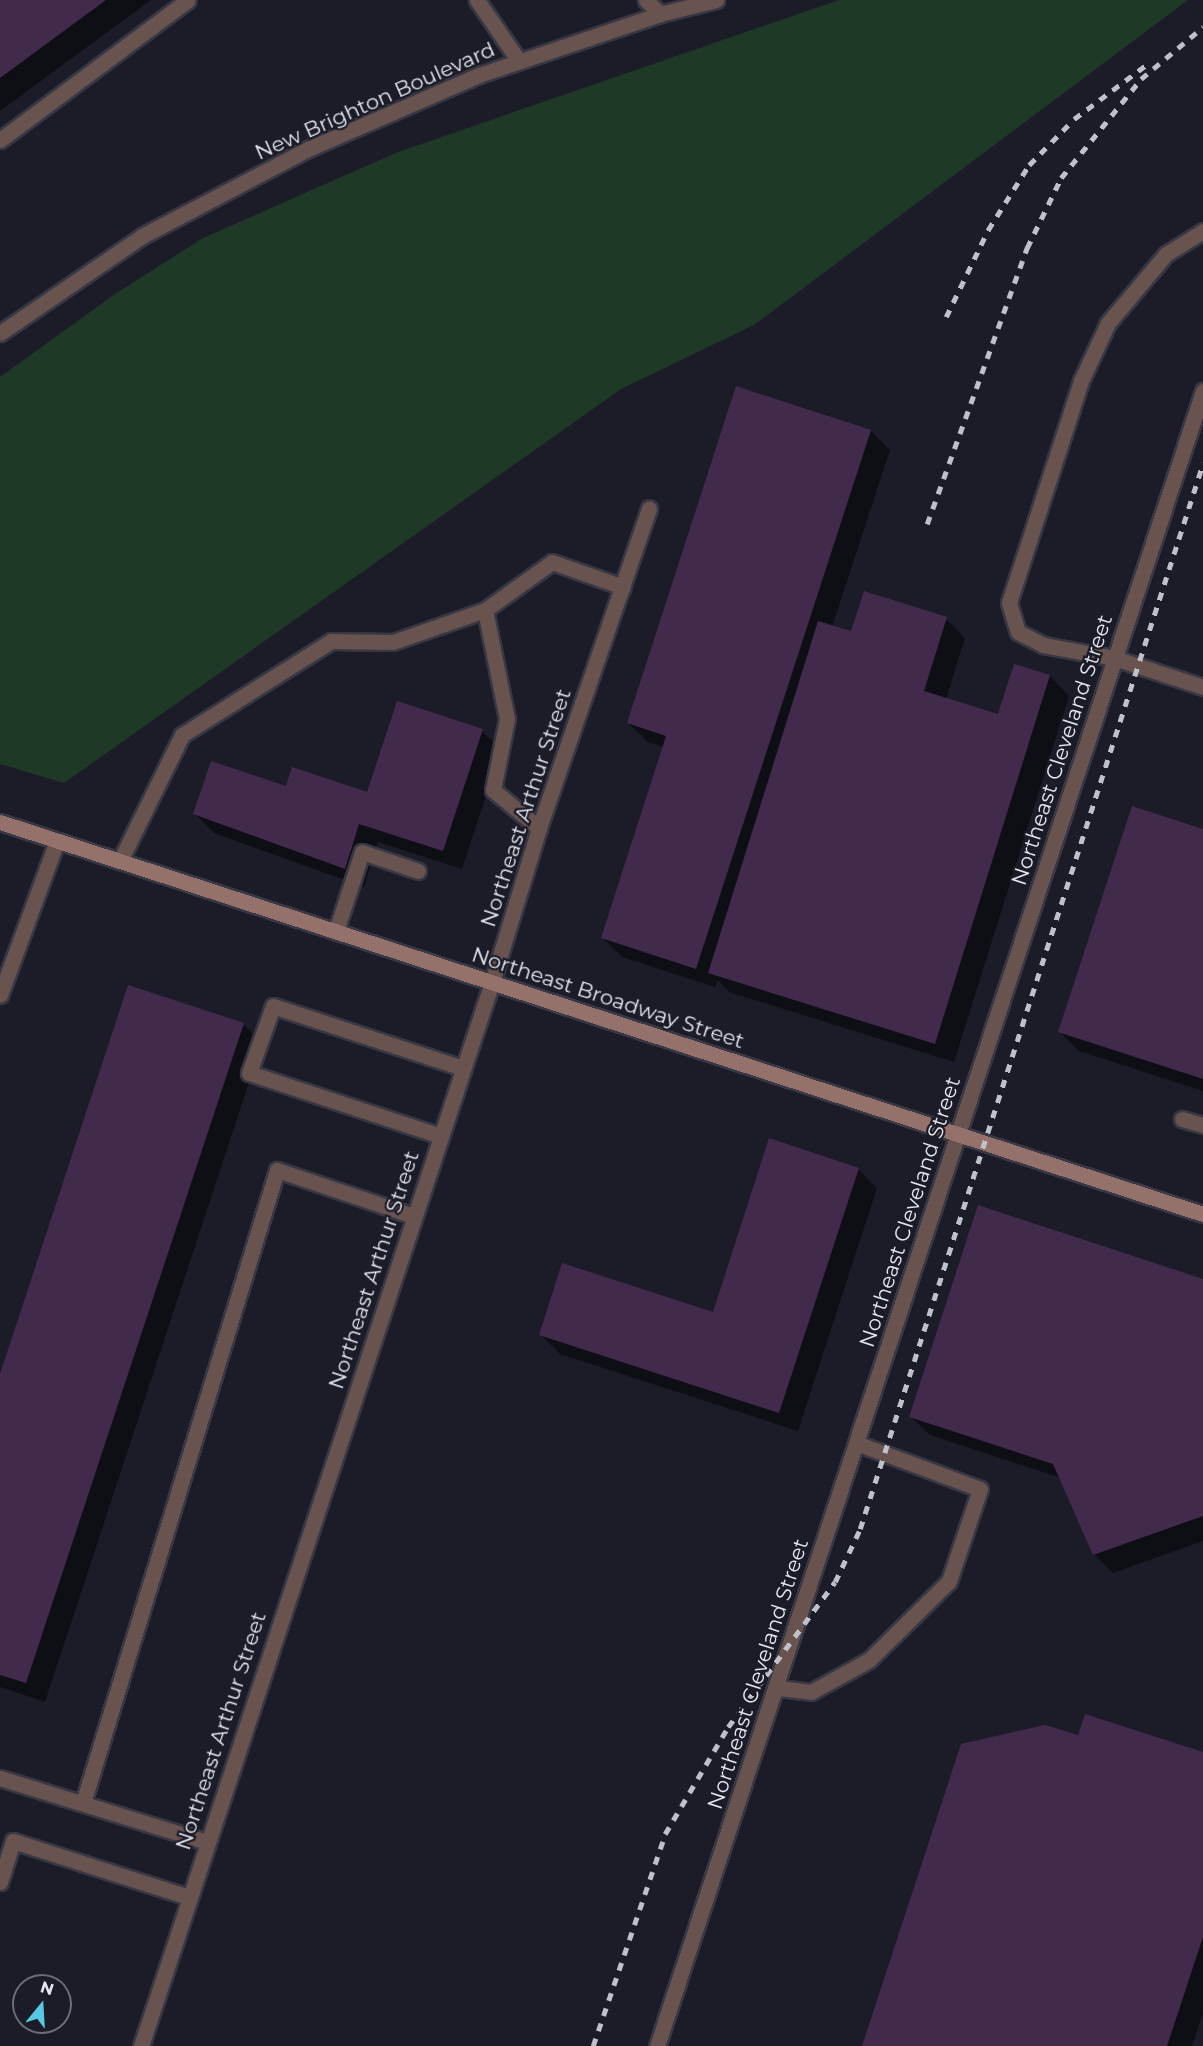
<!DOCTYPE html>
<html>
<head>
<meta charset="utf-8">
<style>
  body { margin:0 }
  #map { position:relative; width:1203px; height:2046px; overflow:hidden; background:#1b1c28; font-family:Montserrat,sans-serif }
  div>[style] { position:absolute }
  .green>* { inset:0; background:#1e3926 }
  .shadow>* { inset:0; background:#0007 }
  .building>* { inset:0; background:#422a4d }
  .roads { filter:drop-shadow(2px 0 #373844) drop-shadow(-2px 0 #373844) drop-shadow(0 2px #373844) drop-shadow(0 -2px #373844) }
  .service>* { height:15px; margin:-7.5px; padding:0 7.5px; transform-origin:7.5px; border-radius:7.5px; background:#69534f }
  .minor>* { height:15px; margin:-7.5px; padding:0 7.5px; transform-origin:7.5px; border-radius:7.5px; background:#69534f }
  .tertiary>* { height:15px; margin:-7.5px; padding:0 7.5px; transform-origin:7.5px; border-radius:7.5px; background:#69534f }
  .secondary>* { height:15px; margin:-7.5px; padding:0 7.5px; transform-origin:7.5px; border-radius:7.5px; background:#94716b }
  .rail>* { height:4.5px; margin-top:-2.25px; transform-origin:0; background:repeating-linear-gradient(90deg,#bfc1ca 0 8px,transparent 0 16px) }
  span { translate:-50% -50%; white-space:nowrap; text-align:center; line-height:1.15; -webkit-text-stroke:4.5px #1b1c28; paint-order:stroke }
  .street-label { font-size:21px; color:#e5e7ef }
  .north { position:absolute; left:12px; top:1974px; width:60px; height:60px; box-sizing:border-box; background:#1b1c28; border:2px solid #6c6d78; border-radius:50%; rotate:18deg; font-size:16px; font-weight:700; line-height:24px; text-align:center; color:#e5e7ef }
  .north::after { content:''; display:block; margin:auto; width:21px; height:27px; background:#57c9e2; clip-path:polygon(50% 0,100% 100%,50% 72%,0 100%) }
</style>
</head>
<body>
<div id="map">
  <div class="green">
    <i style="clip-path:polygon(839px 0,1188px 0,754px 325px,621px 389px,64px 783px,0 764px,0 377px,115px 294px,203px 238px,398px 152px)"></i>
  </div>
  <div class="shadow">
    <i style="clip-path:polygon(0 0,151px 0,0 111px)"></i>
    <i style="clip-path:polygon(871px 431px,890px 450px,832px 627px,852px 633px,946px 619px,965px 638px,946px 699px,999px 716px,1015px 666px,1050px 676px,1069px 696px,954px 1062px,729px 992px,718px 980px,715px 987px,622px 957px,602px 937px,664px 747px,648px 742px,628px 723px)"></i>
    <i style="clip-path:polygon(482px 731px,501px 750px,462px 869px,378px 842px,364px 887px,214px 833px,195px 814px,287px 788px,368px 794px)"></i>
    <i style="clip-path:polygon(1203px 831px,1203px 1091px,1079px 1051px,1060px 1032px)"></i>
    <i style="clip-path:polygon(243px 1024px,262px 1043px,45px 1702px,0 1687px,0 1379px)"></i>
    <i style="clip-path:polygon(858px 1169px,877px 1188px,798px 1431px,560px 1354px,541px 1335px,714px 1314px)"></i>
    <i style="clip-path:polygon(1203px 1280px,1203px 1541px,1113px 1573px,1094px 1554px,1061px 1478px,930px 1435px,910px 1416px)"></i>
    <i style="clip-path:polygon(1079px 1737px,1203px 1754px,1203px 2013px,1192px 2046px,863px 2046px)"></i>
  </div>
  <div class="building">
    <i style="clip-path:polygon(0 0,106px 0,0 78px)"></i>
    <i style="clip-path:polygon(736px 386px,871px 430px,696px 969px,601px 938px,666px 736px,627px 723px)"></i>
    <i style="clip-path:polygon(864px 591px,947px 617px,924px 691px,998px 714px,1014px 664px,1050px 675px,935px 1044px,708px 973px,818px 621px,851px 631px)"></i>
    <i style="clip-path:polygon(397px 701px,483px 729px,443px 851px,359px 824px,345px 869px,193px 814px,211px 761px,286px 786px,292px 767px,367px 792px)"></i>
    <i style="clip-path:polygon(1132px 806px,1203px 829px,1203px 1079px,1058px 1032px)"></i>
    <i style="clip-path:polygon(128px 985px,244px 1023px,26px 1683px,0 1675px,0 1374px)"></i>
    <i style="clip-path:polygon(769px 1138px,859px 1168px,779px 1413px,539px 1335px,562px 1263px,713px 1312px)"></i>
    <i style="clip-path:polygon(978px 1205px,1203px 1279px,1203px 1516px,1093px 1555px,1053px 1464px,909px 1417px)"></i>
    <i style="clip-path:polygon(1085px 1714px,1203px 1752px,1203px 1937px,1167px 2046px,862px 2046px,961px 1744px,1045px 1725px,1078px 1735px)"></i>
  </div>
  <div class="roads">
    <div class="service">
      <i style="left:477px;top:0;width:74px;rotate:55.5deg"></i>
      <i style="left:646px;top:0;width:20px;rotate:45deg"></i>
      <i style="left:0;top:140px;width:234px;rotate:-36.7deg"></i>
      <i style="left:1203px;top:231px;width:44px;rotate:148.1deg"></i>
      <i style="left:1166px;top:254px;width:90px;rotate:130deg"></i>
      <i style="left:1108px;top:323px;width:64px;rotate:115deg"></i>
      <i style="left:1081px;top:381px;width:233px;rotate:108deg"></i>
      <i style="left:1009px;top:603px;width:30px;rotate:73deg"></i>
      <i style="left:1018px;top:632px;width:28px;rotate:27deg"></i>
      <i style="left:1043px;top:645px;width:72px;rotate:10.4deg"></i>
      <i style="left:1114px;top:658px;width:94px;rotate:18deg"></i>
      <i style="left:485px;top:610px;width:82px;rotate:-35.6deg"></i>
      <i style="left:552px;top:562px;width:75px;rotate:19.4deg"></i>
      <i style="left:120px;top:861px;width:140px;rotate:-63.8deg"></i>
      <i style="left:182px;top:735px;width:176px;rotate:-32.2deg"></i>
      <i style="left:331px;top:641px;width:62px;rotate:0.9deg"></i>
      <i style="left:393px;top:642px;width:97px;rotate:-19.2deg"></i>
      <i style="left:485px;top:610px;width:111px;rotate:78.6deg"></i>
      <i style="left:507px;top:719px;width:72px;rotate:101.2deg"></i>
      <i style="left:493px;top:790px;width:60px;rotate:39.6deg"></i>
      <i style="left:336px;top:931px;width:83px;rotate:-71.8deg"></i>
      <i style="left:362px;top:852px;width:59px;rotate:18.7deg"></i>
      <i style="left:0;top:995px;width:164px;rotate:-69.7deg"></i>
      <i style="left:1182px;top:1119px;width:22px;rotate:16deg"></i>
      <i style="left:441px;top:1136px;width:202px;rotate:-161.8deg"></i>
      <i style="left:249px;top:1073px;width:71px;rotate:-70.3deg"></i>
      <i style="left:273px;top:1006px;width:200px;rotate:18.1deg"></i>
      <i style="left:779px;top:1688px;width:32px;rotate:7deg"></i>
      <i style="left:811px;top:1692px;width:66px;rotate:-28.9deg"></i>
      <i style="left:869px;top:1660px;width:112px;rotate:-44.6deg"></i>
      <i style="left:949px;top:1581px;width:97px;rotate:-71.4deg"></i>
      <i style="left:980px;top:1489px;width:132px;rotate:-159.6deg"></i>
      <i style="left:0;top:1778px;width:217px;rotate:17.2deg"></i>
      <i style="left:83px;top:1803px;width:662px;rotate:-72.96deg"></i>
      <i style="left:277px;top:1170px;width:145px;rotate:18.6deg"></i>
      <i style="left:0;top:1882px;width:43px;rotate:-72.4deg"></i>
      <i style="left:13px;top:1841px;width:185px;rotate:17.7deg"></i>
    </div>
    <div class="minor">
      <i style="left:141px;top:2046px;width:1120px;rotate:-71.74deg"></i>
      <i style="left:492px;top:982px;width:161px;rotate:-73deg"></i>
      <i style="left:539px;top:828px;width:338px;rotate:-71deg"></i>
      <i style="left:657px;top:2046px;width:1743px;rotate:-71.74deg"></i>
    </div>
    <div class="tertiary">
      <i style="left:0;top:333px;width:172px;rotate:-34.3deg"></i>
      <i style="left:142px;top:236px;width:187px;rotate:-27.7deg"></i>
      <i style="left:308px;top:149px;width:186px;rotate:-23.4deg"></i>
      <i style="left:479px;top:75px;width:191px;rotate:-18.6deg"></i>
      <i style="left:660px;top:14px;width:58px;rotate:-14deg"></i>
    </div>
    <div class="secondary">
      <i style="left:0;top:822px;width:1265px;rotate:18.05deg"></i>
    </div>
  </div>
  <div class="rail">
    <i style="left:946px;top:317px;width:97px;rotate:-64.2deg"></i>
    <i style="left:988px;top:230px;width:77px;rotate:-57.8deg"></i>
    <i style="left:1029px;top:165px;width:64px;rotate:-45.6deg"></i>
    <i style="left:1074px;top:119px;width:90px;rotate:-36.9deg"></i>
    <i style="left:927px;top:524px;width:294px;rotate:-70.1deg"></i>
    <i style="left:1027px;top:248px;width:78px;rotate:-64.1deg"></i>
    <i style="left:1061px;top:178px;width:127px;rotate:-51.1deg"></i>
    <i style="left:1141px;top:79px;width:81px;rotate:-40deg"></i>
    <i style="left:593px;top:2046px;width:224px;rotate:-71.2deg"></i>
    <i style="left:665px;top:1834px;width:124px;rotate:-59.5deg"></i>
    <i style="left:728px;top:1727px;width:180px;rotate:-53.6deg"></i>
    <i style="left:835px;top:1582px;width:59px;rotate:-64.7deg"></i>
    <i style="left:860px;top:1529px;width:1120px;rotate:-72.16deg"></i>
  </div>
  <div class="street-label">
    <span style="left:375px;top:101px;rotate:-24deg">New Brighton Boulevard</span>
    <span style="left:1062px;top:750px;rotate:-72deg">Northeast Cleveland Street</span>
    <span style="left:526px;top:808px;rotate:-72deg">Northeast Arthur Street</span>
    <span style="left:608px;top:998px;rotate:18deg">Northeast Broadway Street</span>
    <span style="left:910px;top:1212px;rotate:-72deg">Northeast Cleveland Street</span>
    <span style="left:374px;top:1270px;rotate:-72deg">Northeast Arthur Street</span>
    <span style="left:758px;top:1674px;rotate:-72deg">Northeast Cleveland Street</span>
    <span style="left:221px;top:1731px;rotate:-72deg">Northeast Arthur Street</span>
  </div>
  <div class="north">N</div>
</div>
</body>
</html>
